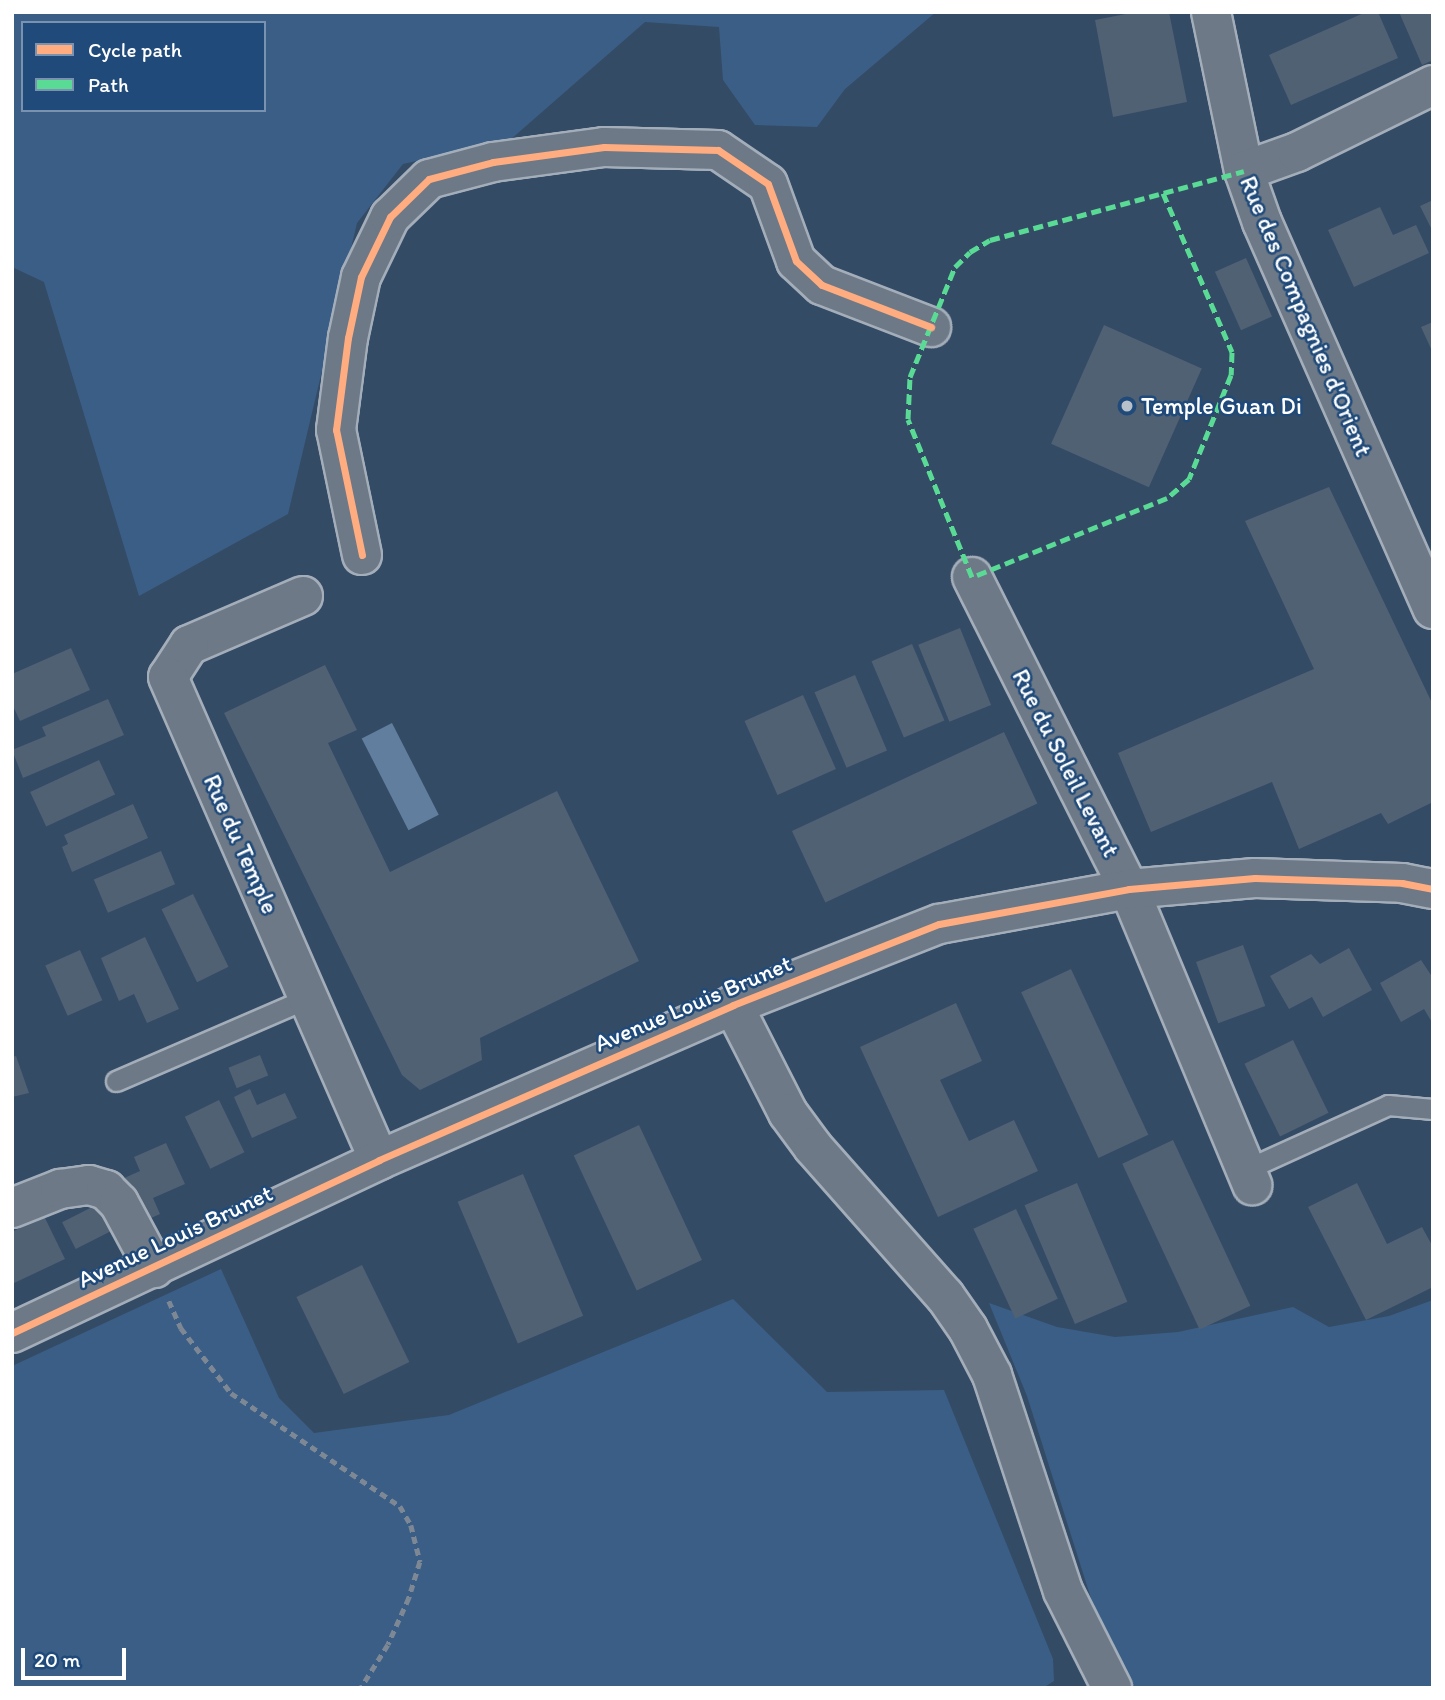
<!DOCTYPE html>
<html>
<head>
<meta charset="utf-8">
<style>
  body { margin:0 }
  #map { position:relative; width:1445px; height:1700px; overflow:hidden; background:#344b65; font-family:Itim,sans-serif }
  div>[style] { position:absolute }
  .green>* { inset:0; background:#3b5e86 }
  .water>* { inset:0; background:#617e9e; transform-origin:0 0 }
  .building>* { inset:0; background:#506174; transform-origin:0 0 }
  .path>* { height:4.5px; margin-top:-2.25px; transform-origin:0; background:repeating-linear-gradient(90deg,#7e8895 0 7px,transparent 0 12px) }
  .roads { filter:drop-shadow(2px 0 #a4aeba) drop-shadow(-2px 0 #a4aeba) drop-shadow(0 2px #a4aeba) drop-shadow(0 -2px #a4aeba) }
  .lane>* { height:19px; margin:-9.5px; padding:0 9.5px; transform-origin:9.5px; border-radius:9.5px; background:#6d7986 }
  .street>* { height:38px; margin:-19px; padding:0 19px; transform-origin:19px; border-radius:19px; background:#6d7986 }
  .secondary>* { height:38px; margin:-19px; padding:0 19px; transform-origin:19px; border-radius:19px; background:#6d7986 }
  .quiet>* { height:5px; margin-top:-2.5px; transform-origin:0; background:repeating-linear-gradient(90deg,#5adb95 0 10px,transparent 0 15px) }
  .cycleway>* { height:7px; margin:-3.5px; padding:0 3.5px; transform-origin:3.5px; border-radius:3.5px; background:#ffac80 }
  .dots>* { width:19px; height:19px; translate:-50% -50%; box-sizing:border-box; border:4px solid #1f4a7a; border-radius:50% }
  span { translate:-50% -50%; white-space:nowrap; text-align:center; line-height:1.15; -webkit-text-stroke:5px #1f4a7a; paint-order:stroke }
  .street-label { font-size:24px; color:#fff }
  .poi-label { font-size:24px; color:#fff }
  .left { translate:0 -50%; text-align:left }
  .frame { position:absolute; inset:0; border:14px solid #fff; pointer-events:none }
  .legend { position:absolute; left:21px; top:21px; width:245px; height:91px; box-sizing:border-box; background:#1f4a7a; border:2px solid #7992af; margin:0; padding:9px 12px; list-style:none; font-size:21px; color:#fff }
  .legend li { display:flex; align-items:center; gap:14px; height:35px }
  .legend b { width:35px; border:2px solid #7992af }
  .scale { position:absolute; left:21px; top:1648px; width:105px; height:32px; box-sizing:border-box; border:4px solid #fff; border-top:0; padding-left:9px; font-size:21px; line-height:24px; white-space:nowrap; color:#fff; -webkit-text-stroke:5px #1f4a7a; paint-order:stroke }
</style>
</head>
<body>
<div id="map">
  <div class="green">
    <i style="clip-path:polygon(evenodd,12px 12px,936px 12px,845px 89px,817px 127px,755px 125px,723px 80px,719px 27px,645px 22px,510px 140px,403px 164px,357px 223px,288px 514px,139px 596px,44px 282px,12px 267px,12px 12px,23px 23px,264px 23px,264px 110px,23px 110px,23px 23px)"></i>
    <i style="clip-path:polygon(221px 1269px,279px 1398px,314px 1433px,449px 1415px,733px 1299px,827px 1392px,944px 1390px,1053px 1659px,1054px 1681px,1043px 1688px,12px 1688px,12px 1366px)"></i>
    <i style="clip-path:polygon(1433px 1300px,1433px 1688px,1130px 1688px,1108px 1652px,1027px 1396px,989px 1303px,1057px 1327px,1115px 1337px,1178px 1332px,1293px 1307px,1329px 1327px,1389px 1316px)"></i>
  </div>
  <div class="water">
    <i style="left:392px;top:723px;width:103px;height:34px;rotate:63deg"></i>
  </div>
  <div class="building">
    <i style="clip-path:polygon(1136px 12px,1169px 12px,1187px 102px,1113px 117px,1095px 20px)"></i>
    <i style="clip-path:polygon(1366px 12px,1378px 12px,1398px 58px,1291px 105px,1269px 55px)"></i>
    <i style="clip-path:polygon(1399px 12px,1433px 12px,1433px 60px,1422px 65px)"></i>
    <i style="clip-path:polygon(1433px 200px,1433px 232px,1420px 206px)"></i>
    <i style="clip-path:polygon(1380px 207px,1393px 235px,1416px 225px,1429px 253px,1354px 287px,1328px 230px)"></i>
    <i style="left:1246px;top:258px;width:64px;height:34px;rotate:66deg"></i>
    <i style="clip-path:polygon(1433px 322px,1433px 353px,1421px 327px)"></i>
    <i style="left:1104px;top:325px;width:107px;height:130px;rotate:24deg"></i>
    <i style="clip-path:polygon(1329px 487px,1433px 705px,1433px 802px,1388px 824px,1381px 813px,1299px 849px,1272px 782px,1151px 832px,1118px 753px,1314px 669px,1245px 521px)"></i>
    <i style="left:960px;top:628px;width:83px;height:45px;rotate:68deg"></i>
    <i style="left:912px;top:644px;width:83px;height:44px;rotate:67deg"></i>
    <i style="clip-path:polygon(71px 648px,90px 690px,20px 721px,12px 704px,12px 674px)"></i>
    <i style="clip-path:polygon(325px 665px,357px 730px,328px 743px,390px 872px,557px 791px,639px 961px,480px 1038px,482px 1060px,420px 1090px,402px 1075px,224px 713px)"></i>
    <i style="left:855px;top:675px;width:82px;height:44px;rotate:67deg"></i>
    <i style="left:803px;top:695px;width:81px;height:64px;rotate:66deg"></i>
    <i style="clip-path:polygon(108px 699px,124px 735px,23px 778px,12px 750px,46px 736px,42px 727px)"></i>
    <i style="left:1004px;top:732px;width:79px;height:234px;rotate:65deg"></i>
    <i style="left:99px;top:760px;width:38px;height:76px;rotate:65deg"></i>
    <i style="clip-path:polygon(133px 804px,148px 838px,72px 872px,62px 847px,68px 844px,64px 835px)"></i>
    <i style="left:161px;top:851px;width:36px;height:73px;rotate:67deg"></i>
    <i style="left:193px;top:894px;width:81px;height:35px;rotate:64deg"></i>
    <i style="clip-path:polygon(145px 937px,179px 1009px,147px 1023px,134px 994px,119px 1001px,101px 958px)"></i>
    <i style="left:1243px;top:945px;width:65px;height:50px;rotate:70deg"></i>
    <i style="clip-path:polygon(1349px 948px,1372px 990px,1323px 1017px,1312px 997px,1289px 1009px,1270px 976px,1311px 954px,1320px 964px)"></i>
    <i style="left:80px;top:950px;width:55px;height:38px;rotate:66deg"></i>
    <i style="clip-path:polygon(1421px 960px,1433px 978px,1433px 1024px,1424px 1009px,1401px 1022px,1380px 983px)"></i>
    <i style="left:1071px;top:969px;width:183px;height:55px;rotate:65deg"></i>
    <i style="clip-path:polygon(956px 1003px,982px 1061px,940px 1080px,969px 1141px,1014px 1120px,1038px 1171px,938px 1217px,860px 1047px)"></i>
    <i style="left:1293px;top:1040px;width:81px;height:54px;rotate:64deg"></i>
    <i style="left:260px;top:1055px;width:22px;height:34px;rotate:68deg"></i>
    <i style="clip-path:polygon(16px 1056px,29px 1093px,12px 1097px,12px 1057px)"></i>
    <i style="clip-path:polygon(250px 1089px,257px 1105px,285px 1093px,297px 1118px,252px 1138px,234px 1097px)"></i>
    <i style="left:219px;top:1100px;width:58px;height:38px;rotate:64deg"></i>
    <i style="left:639px;top:1125px;width:149px;height:72px;rotate:65deg"></i>
    <i style="left:1173px;top:1140px;width:183px;height:56px;rotate:65deg"></i>
    <i style="clip-path:polygon(166px 1143px,185px 1184px,153px 1198px,160px 1214px,142px 1222px,122px 1179px,140px 1171px,134px 1157px)"></i>
    <i style="left:523px;top:1174px;width:154px;height:71px;rotate:67deg"></i>
    <i style="left:1077px;top:1183px;width:129px;height:57px;rotate:67deg"></i>
    <i style="clip-path:polygon(1357px 1183px,1387px 1244px,1422px 1227px,1433px 1247px,1433px 1287px,1366px 1320px,1308px 1207px)"></i>
    <i style="left:104px;top:1201px;width:30px;height:47px;rotate:63deg"></i>
    <i style="left:1016px;top:1209px;width:99px;height:47px;rotate:65deg"></i>
    <i style="clip-path:polygon(44px 1216px,65px 1259px,12px 1284px,12px 1232px)"></i>
    <i style="left:362px;top:1265px;width:108px;height:73px;rotate:64deg"></i>
  </div>
  <div class="path">
    <i style="left:169px;top:1301px;width:30px;rotate:66deg"></i>
    <i style="left:181px;top:1328px;width:82px;rotate:52.4deg"></i>
    <i style="left:231px;top:1393px;width:203px;rotate:33.8deg"></i>
    <i style="left:400px;top:1506px;width:22px;rotate:60deg"></i>
    <i style="left:411px;top:1525px;width:38px;rotate:76deg"></i>
    <i style="left:420px;top:1562px;width:38px;rotate:107deg"></i>
    <i style="left:409px;top:1598px;width:51px;rotate:114.1deg"></i>
    <i style="left:388px;top:1645px;width:51px;rotate:122.1deg"></i>
  </div>
  <div class="roads">
    <div class="lane">
      <i style="left:116px;top:1081px;width:209px;rotate:-23.4deg"></i>
      <i style="left:1245px;top:1170px;width:157px;rotate:-24.4deg"></i>
      <i style="left:1388px;top:1105px;width:45px;rotate:5.1deg"></i>
    </div>
    <div class="street">
      <i style="left:1211px;top:12px;width:162px;rotate:78.3deg"></i>
      <i style="left:1244px;top:171px;width:54px;rotate:70.6deg"></i>
      <i style="left:1262px;top:222px;width:423px;rotate:66.2deg"></i>
      <i style="left:1244px;top:171px;width:56px;rotate:-19.7deg"></i>
      <i style="left:1297px;top:152px;width:152px;rotate:-26.2deg"></i>
      <i style="left:362px;top:555px;width:128px;rotate:-101.7deg"></i>
      <i style="left:336px;top:430px;width:93px;rotate:-82.6deg"></i>
      <i style="left:348px;top:338px;width:62px;rotate:-78deg"></i>
      <i style="left:361px;top:277px;width:67px;rotate:-64.2deg"></i>
      <i style="left:390px;top:217px;width:54px;rotate:-44.3deg"></i>
      <i style="left:429px;top:179px;width:66px;rotate:-14.9deg"></i>
      <i style="left:493px;top:162px;width:112px;rotate:-7.7deg"></i>
      <i style="left:604px;top:147px;width:114px;rotate:1.5deg"></i>
      <i style="left:718px;top:150px;width:60px;rotate:34.2deg"></i>
      <i style="left:768px;top:184px;width:82px;rotate:70deg"></i>
      <i style="left:796px;top:261px;width:35px;rotate:43deg"></i>
      <i style="left:822px;top:285px;width:117px;rotate:21.1deg"></i>
      <i style="left:972px;top:577px;width:349px;rotate:63.3deg"></i>
      <i style="left:1129px;top:889px;width:321px;rotate:67.4deg"></i>
      <i style="left:303px;top:596px;width:124px;rotate:156.7deg"></i>
      <i style="left:189px;top:645px;width:38px;rotate:123deg"></i>
      <i style="left:168px;top:677px;width:527px;rotate:66.4deg"></i>
      <i style="left:733px;top:1005px;width:121px;rotate:63deg"></i>
      <i style="left:788px;top:1113px;width:42px;rotate:53.7deg"></i>
      <i style="left:813px;top:1147px;width:199px;rotate:48.5deg"></i>
      <i style="left:945px;top:1296px;width:40px;rotate:55.1deg"></i>
      <i style="left:968px;top:1329px;width:52px;rotate:62.4deg"></i>
      <i style="left:992px;top:1375px;width:227px;rotate:71.8deg"></i>
      <i style="left:1063px;top:1591px;width:109px;rotate:63.2deg"></i>
      <i style="left:12px;top:1208px;width:52px;rotate:-21.6deg"></i>
      <i style="left:60px;top:1189px;width:29px;rotate:-8deg"></i>
      <i style="left:89px;top:1185px;width:18px;rotate:16deg"></i>
      <i style="left:106px;top:1190px;width:18px;rotate:45deg"></i>
      <i style="left:119px;top:1203px;width:74px;rotate:61.7deg"></i>
    </div>
    <div class="secondary">
      <i style="left:12px;top:1333px;width:406px;rotate:-25.2deg"></i>
      <i style="left:379px;top:1160px;width:386px;rotate:-23.6deg"></i>
      <i style="left:733px;top:1005px;width:221px;rotate:-21.5deg"></i>
      <i style="left:939px;top:924px;width:193px;rotate:-10.4deg"></i>
      <i style="left:1129px;top:889px;width:126px;rotate:-5deg"></i>
      <i style="left:1255px;top:878px;width:147px;rotate:1.9deg"></i>
      <i style="left:1402px;top:883px;width:32px;rotate:11deg"></i>
    </div>
  </div>
  <div class="quiet">
    <i style="left:1163px;top:193px;width:173px;rotate:66.5deg"></i>
    <i style="left:1232px;top:352px;width:23px;rotate:92deg"></i>
    <i style="left:1231px;top:375px;width:112px;rotate:112deg"></i>
    <i style="left:1189px;top:479px;width:29px;rotate:139deg"></i>
    <i style="left:1167px;top:498px;width:210px;rotate:157.9deg"></i>
    <i style="left:972px;top:577px;width:170px;rotate:-112.1deg"></i>
    <i style="left:908px;top:419px;width:42px;rotate:-87.3deg"></i>
    <i style="left:910px;top:377px;width:119px;rotate:-67.8deg"></i>
    <i style="left:955px;top:267px;width:21px;rotate:-45deg"></i>
    <i style="left:970px;top:252px;width:23px;rotate:-31deg"></i>
    <i style="left:990px;top:240px;width:263px;rotate:-15.2deg"></i>
  </div>
  <div class="cycleway">
    <i style="left:362px;top:555px;width:128px;rotate:-101.7deg"></i>
    <i style="left:336px;top:430px;width:93px;rotate:-82.6deg"></i>
    <i style="left:348px;top:338px;width:62px;rotate:-78deg"></i>
    <i style="left:361px;top:277px;width:67px;rotate:-64.2deg"></i>
    <i style="left:390px;top:217px;width:54px;rotate:-44.3deg"></i>
    <i style="left:429px;top:179px;width:66px;rotate:-14.9deg"></i>
    <i style="left:493px;top:162px;width:112px;rotate:-7.7deg"></i>
    <i style="left:604px;top:147px;width:114px;rotate:1.5deg"></i>
    <i style="left:718px;top:150px;width:60px;rotate:34.2deg"></i>
    <i style="left:768px;top:184px;width:82px;rotate:70deg"></i>
    <i style="left:796px;top:261px;width:35px;rotate:43deg"></i>
    <i style="left:822px;top:285px;width:117px;rotate:21.1deg"></i>
    <i style="left:12px;top:1333px;width:406px;rotate:-25.2deg"></i>
    <i style="left:379px;top:1160px;width:386px;rotate:-23.6deg"></i>
    <i style="left:733px;top:1005px;width:221px;rotate:-21.5deg"></i>
    <i style="left:939px;top:924px;width:193px;rotate:-10.4deg"></i>
    <i style="left:1129px;top:889px;width:126px;rotate:-5deg"></i>
    <i style="left:1255px;top:878px;width:147px;rotate:1.9deg"></i>
    <i style="left:1402px;top:883px;width:32px;rotate:11deg"></i>
  </div>
  <div class="dots">
    <i style="left:1127px;top:406px;background:#b8c0c9"></i>
  </div>
  <div class="street-label">
    <span style="left:1306px;top:316px;rotate:67deg">Rue des Compagnies d'Orient</span>
    <span style="left:1066px;top:763px;rotate:63deg">Rue du Soleil Levant</span>
    <span style="left:241px;top:844px;rotate:66deg">Rue du Temple</span>
    <span style="left:693px;top:1003px;rotate:-23deg">Avenue Louis Brunet</span>
    <span style="left:175px;top:1236px;rotate:-25deg">Avenue Louis Brunet</span>
  </div>
  <div class="poi-label">
    <span class="left" style="left:1141px;top:406px">Temple Guan Di</span>
  </div>
  <div class="frame"></div>
  <ul class="legend">
  <li><b style="height:9px;background:#ffac80"></b>Cycle path</li>
  <li><b style="height:9px;background:#5adb95"></b>Path</li>
  </ul>
  <div class="scale">20 m</div>
</div>
</body>
</html>
